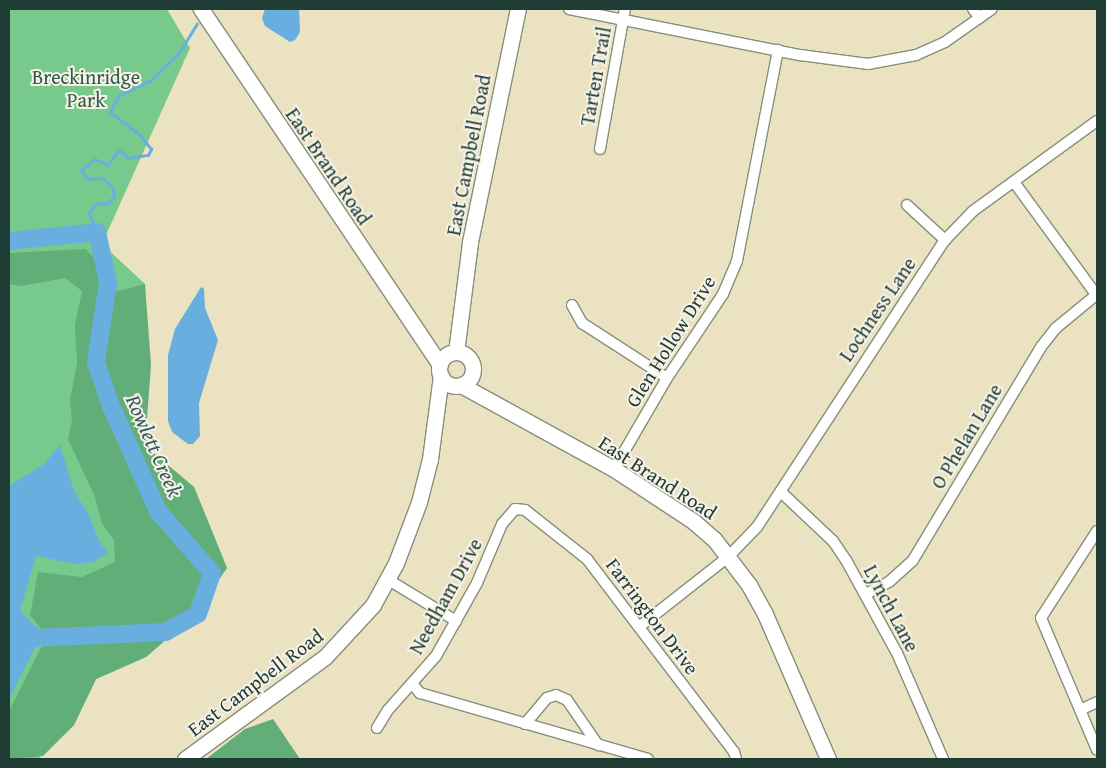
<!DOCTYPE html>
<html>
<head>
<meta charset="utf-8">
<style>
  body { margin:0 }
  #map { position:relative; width:1106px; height:768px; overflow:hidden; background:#eae2c0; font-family:"Gentium Book Plus",serif }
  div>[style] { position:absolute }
  .green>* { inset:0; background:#77ca8c }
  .forest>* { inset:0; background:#61ae78 }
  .water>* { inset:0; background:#68afdf }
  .stream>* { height:3px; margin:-1.5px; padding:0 1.5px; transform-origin:1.5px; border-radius:1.5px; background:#68afdf }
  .river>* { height:18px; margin:-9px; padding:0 9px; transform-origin:9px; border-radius:9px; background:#68afdf }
  .roads { filter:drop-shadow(1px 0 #84907a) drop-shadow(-1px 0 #84907a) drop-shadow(0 1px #84907a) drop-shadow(0 -1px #84907a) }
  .minor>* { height:10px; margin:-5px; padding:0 5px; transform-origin:5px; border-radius:5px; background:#fff }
  .secondary>* { height:15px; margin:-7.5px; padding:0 7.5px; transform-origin:7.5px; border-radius:7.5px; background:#fff }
  .secondary>.ring { margin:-7.5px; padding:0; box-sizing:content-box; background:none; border:15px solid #fff; border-radius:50% }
  span { translate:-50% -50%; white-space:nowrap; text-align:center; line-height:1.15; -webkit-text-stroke:4px #f7f3e8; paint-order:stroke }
  .street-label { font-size:20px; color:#1f3d34 }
  .park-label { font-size:20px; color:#315946 }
  .water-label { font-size:21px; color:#315a5f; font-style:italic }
  .frame { position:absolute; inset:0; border:10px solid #1f3d34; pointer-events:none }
</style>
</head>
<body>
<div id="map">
  <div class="green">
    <i style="clip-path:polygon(9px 9px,167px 9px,190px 48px,102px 244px,145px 284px,145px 446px,194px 487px,227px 568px,192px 617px,146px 657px,96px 679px,74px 725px,38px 759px,9px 759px)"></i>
  </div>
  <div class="forest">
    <i style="clip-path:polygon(86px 249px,101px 266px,103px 295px,145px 284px,151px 365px,145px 446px,194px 487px,227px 568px,192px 617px,146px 657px,96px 679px,74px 725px,43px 756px,9px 759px,9px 711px,47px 636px,30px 615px,38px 572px,82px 577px,115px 562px,114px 540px,102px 524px,95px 497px,68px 439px,72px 421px,70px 400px,77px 363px,75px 325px,82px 291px,65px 278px,22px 286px,9px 284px,9px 253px)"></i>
    <i style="clip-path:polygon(273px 719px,300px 759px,206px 759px,245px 729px)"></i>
  </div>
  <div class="water">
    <i style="clip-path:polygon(265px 9px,299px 9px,300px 32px,295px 40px,290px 42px,265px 26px,262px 18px)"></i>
    <i style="clip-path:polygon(201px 287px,204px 289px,205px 308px,218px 340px,199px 403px,200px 436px,193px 444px,188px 444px,172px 432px,168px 421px,168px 355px,175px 329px)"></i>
    <i style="clip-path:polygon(60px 445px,74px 491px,89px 515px,99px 541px,108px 553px,93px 562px,75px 564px,36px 556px,20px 611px,37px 628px,40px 638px,9px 699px,9px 486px,44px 464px)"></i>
  </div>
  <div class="stream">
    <i style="left:97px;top:232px;width:21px;rotate:-113deg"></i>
    <i style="left:89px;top:213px;width:11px;rotate:-56deg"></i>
    <i style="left:95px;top:204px;width:13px;rotate:-4deg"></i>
    <i style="left:108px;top:203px;width:9px;rotate:-49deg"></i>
    <i style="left:114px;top:196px;width:9px;rotate:-103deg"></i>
    <i style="left:112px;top:187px;width:13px;rotate:-138deg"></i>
    <i style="left:102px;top:178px;width:15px;rotate:176deg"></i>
    <i style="left:87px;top:179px;width:11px;rotate:-124deg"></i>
    <i style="left:81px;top:170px;width:18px;rotate:-38deg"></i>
    <i style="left:95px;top:159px;width:13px;rotate:27deg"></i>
    <i style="left:107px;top:165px;width:19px;rotate:-51deg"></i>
    <i style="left:119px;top:150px;width:12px;rotate:42deg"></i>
    <i style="left:128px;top:158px;width:20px;rotate:-9deg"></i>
    <i style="left:148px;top:155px;width:7px;rotate:-63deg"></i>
    <i style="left:151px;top:149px;width:19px;rotate:-129deg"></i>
    <i style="left:139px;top:134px;width:36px;rotate:-143deg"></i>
    <i style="left:110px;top:112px;width:18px;rotate:-63deg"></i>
    <i style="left:118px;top:96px;width:37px;rotate:-26deg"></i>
    <i style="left:151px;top:80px;width:37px;rotate:-44deg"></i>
    <i style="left:178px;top:54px;width:36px;rotate:-58deg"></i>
  </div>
  <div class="river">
    <i style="left:9px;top:241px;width:88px;rotate:-5.8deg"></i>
    <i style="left:97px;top:232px;width:51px;rotate:77.6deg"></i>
    <i style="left:108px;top:282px;width:81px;rotate:98.5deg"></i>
    <i style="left:96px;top:362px;width:46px;rotate:71.2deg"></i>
    <i style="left:111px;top:406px;width:115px;rotate:65.9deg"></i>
    <i style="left:158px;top:511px;width:82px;rotate:48.9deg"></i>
    <i style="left:212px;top:573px;width:43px;rotate:108.9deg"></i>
    <i style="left:198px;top:614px;width:37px;rotate:151deg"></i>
    <i style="left:166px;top:632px;width:157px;rotate:177.4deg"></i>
  </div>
  <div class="roads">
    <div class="minor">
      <i style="left:569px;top:9px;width:236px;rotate:11.3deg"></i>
      <i style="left:800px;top:55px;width:69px;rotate:7.5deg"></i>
      <i style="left:868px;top:64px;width:49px;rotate:-10.6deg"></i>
      <i style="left:916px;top:55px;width:32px;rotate:-24deg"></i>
      <i style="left:945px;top:42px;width:57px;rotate:-35.1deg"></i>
      <i style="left:973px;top:9px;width:11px;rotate:52deg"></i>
      <i style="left:600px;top:149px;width:142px;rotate:-79.9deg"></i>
      <i style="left:1014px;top:182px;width:141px;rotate:53.9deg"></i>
      <i style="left:907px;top:205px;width:52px;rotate:42.6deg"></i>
      <i style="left:572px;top:305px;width:21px;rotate:61deg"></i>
      <i style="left:582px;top:323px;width:101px;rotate:32.9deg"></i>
      <i style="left:614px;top:469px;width:105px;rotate:-59.8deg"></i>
      <i style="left:667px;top:378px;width:101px;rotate:-56.3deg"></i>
      <i style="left:723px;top:294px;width:36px;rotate:-67deg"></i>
      <i style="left:737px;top:261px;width:215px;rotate:-79deg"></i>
      <i style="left:782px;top:493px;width:70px;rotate:43.3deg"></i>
      <i style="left:833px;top:541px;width:23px;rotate:56deg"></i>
      <i style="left:846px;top:560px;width:106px;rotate:61.3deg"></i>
      <i style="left:897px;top:653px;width:116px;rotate:66.5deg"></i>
      <i style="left:1097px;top:531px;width:103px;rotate:122.8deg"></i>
      <i style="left:1041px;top:618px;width:143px;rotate:67deg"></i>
      <i style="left:387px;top:579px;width:81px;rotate:31.3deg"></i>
      <i style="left:866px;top:594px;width:27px;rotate:-28deg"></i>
      <i style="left:890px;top:581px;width:31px;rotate:-42deg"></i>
      <i style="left:913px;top:560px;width:249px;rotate:-59deg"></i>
      <i style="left:1041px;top:347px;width:24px;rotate:-52deg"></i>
      <i style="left:1056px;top:328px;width:52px;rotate:-39.5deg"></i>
      <i style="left:639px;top:627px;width:113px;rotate:-38.2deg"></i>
      <i style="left:728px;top:557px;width:42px;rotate:-46deg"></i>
      <i style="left:757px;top:527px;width:343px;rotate:-56.8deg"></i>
      <i style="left:945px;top:240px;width:40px;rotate:-46deg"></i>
      <i style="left:973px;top:211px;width:153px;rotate:-36deg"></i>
      <i style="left:413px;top:685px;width:11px;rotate:49deg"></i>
      <i style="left:420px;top:693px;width:237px;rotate:16.1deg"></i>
      <i style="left:1080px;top:710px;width:19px;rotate:-25deg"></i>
      <i style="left:525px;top:724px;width:34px;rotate:-50deg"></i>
      <i style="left:547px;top:698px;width:9px;rotate:-18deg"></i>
      <i style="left:556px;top:695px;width:12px;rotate:24deg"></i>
      <i style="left:567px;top:700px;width:55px;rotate:55.4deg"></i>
      <i style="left:377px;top:728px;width:21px;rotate:-59deg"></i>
      <i style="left:388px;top:710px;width:72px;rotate:-48.4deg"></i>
      <i style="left:436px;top:656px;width:84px;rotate:-60.7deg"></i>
      <i style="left:477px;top:583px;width:64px;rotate:-67deg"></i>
      <i style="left:502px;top:524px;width:20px;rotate:-49deg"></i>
      <i style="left:515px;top:509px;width:10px;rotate:6deg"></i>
      <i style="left:525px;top:510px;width:79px;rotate:38.3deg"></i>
      <i style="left:587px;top:559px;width:243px;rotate:52.7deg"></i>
      <i style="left:734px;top:752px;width:7px;rotate:74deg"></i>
    </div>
    <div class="secondary">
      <i style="left:201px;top:9px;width:428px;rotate:56.1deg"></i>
      <i class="ring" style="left:439px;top:352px;width:19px;height:19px"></i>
      <i style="left:456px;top:352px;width:111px;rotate:-82.7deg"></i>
      <i style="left:470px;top:242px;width:238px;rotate:-78.4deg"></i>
      <i style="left:461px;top:385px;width:175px;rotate:28.8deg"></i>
      <i style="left:614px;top:469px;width:95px;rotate:33.4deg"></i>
      <i style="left:693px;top:521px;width:28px;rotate:41deg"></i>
      <i style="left:714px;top:539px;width:58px;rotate:52.7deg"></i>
      <i style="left:749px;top:585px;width:33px;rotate:61deg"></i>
      <i style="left:765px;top:614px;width:158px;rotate:66.5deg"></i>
      <i style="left:185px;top:759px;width:173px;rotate:-36.1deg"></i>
      <i style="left:325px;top:657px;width:71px;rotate:-47.3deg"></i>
      <i style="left:373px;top:605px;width:48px;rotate:-61.3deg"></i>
      <i style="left:396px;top:563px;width:65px;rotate:-69.3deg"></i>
      <i style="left:419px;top:502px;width:44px;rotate:-75.7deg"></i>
      <i style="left:430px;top:459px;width:84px;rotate:-82.5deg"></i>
    </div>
  </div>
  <div class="street-label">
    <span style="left:595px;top:76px;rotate:-80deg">Tarten Trail</span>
    <span style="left:468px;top:155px;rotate:-79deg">East Campbell Road</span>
    <span style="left:329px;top:166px;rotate:56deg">East Brand Road</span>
    <span style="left:877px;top:309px;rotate:-56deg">Lochness Lane</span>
    <span style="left:670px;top:341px;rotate:-58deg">Glen Hollow Drive</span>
    <span style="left:966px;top:436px;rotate:-59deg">O Phelan Lane</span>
    <span style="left:658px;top:477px;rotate:33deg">East Brand Road</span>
    <span style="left:445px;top:596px;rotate:-61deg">Needham Drive</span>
    <span style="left:892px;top:608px;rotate:62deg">Lynch Lane</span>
    <span style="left:653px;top:616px;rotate:53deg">Farrington Drive</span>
    <span style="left:255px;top:682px;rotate:-37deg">East Campbell Road</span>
  </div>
  <div class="park-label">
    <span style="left:86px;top:88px">Breckinridge<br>Park</span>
  </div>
  <div class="water-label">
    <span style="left:154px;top:446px;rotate:66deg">Rowlett Creek</span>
  </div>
  <div class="frame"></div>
</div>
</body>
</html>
